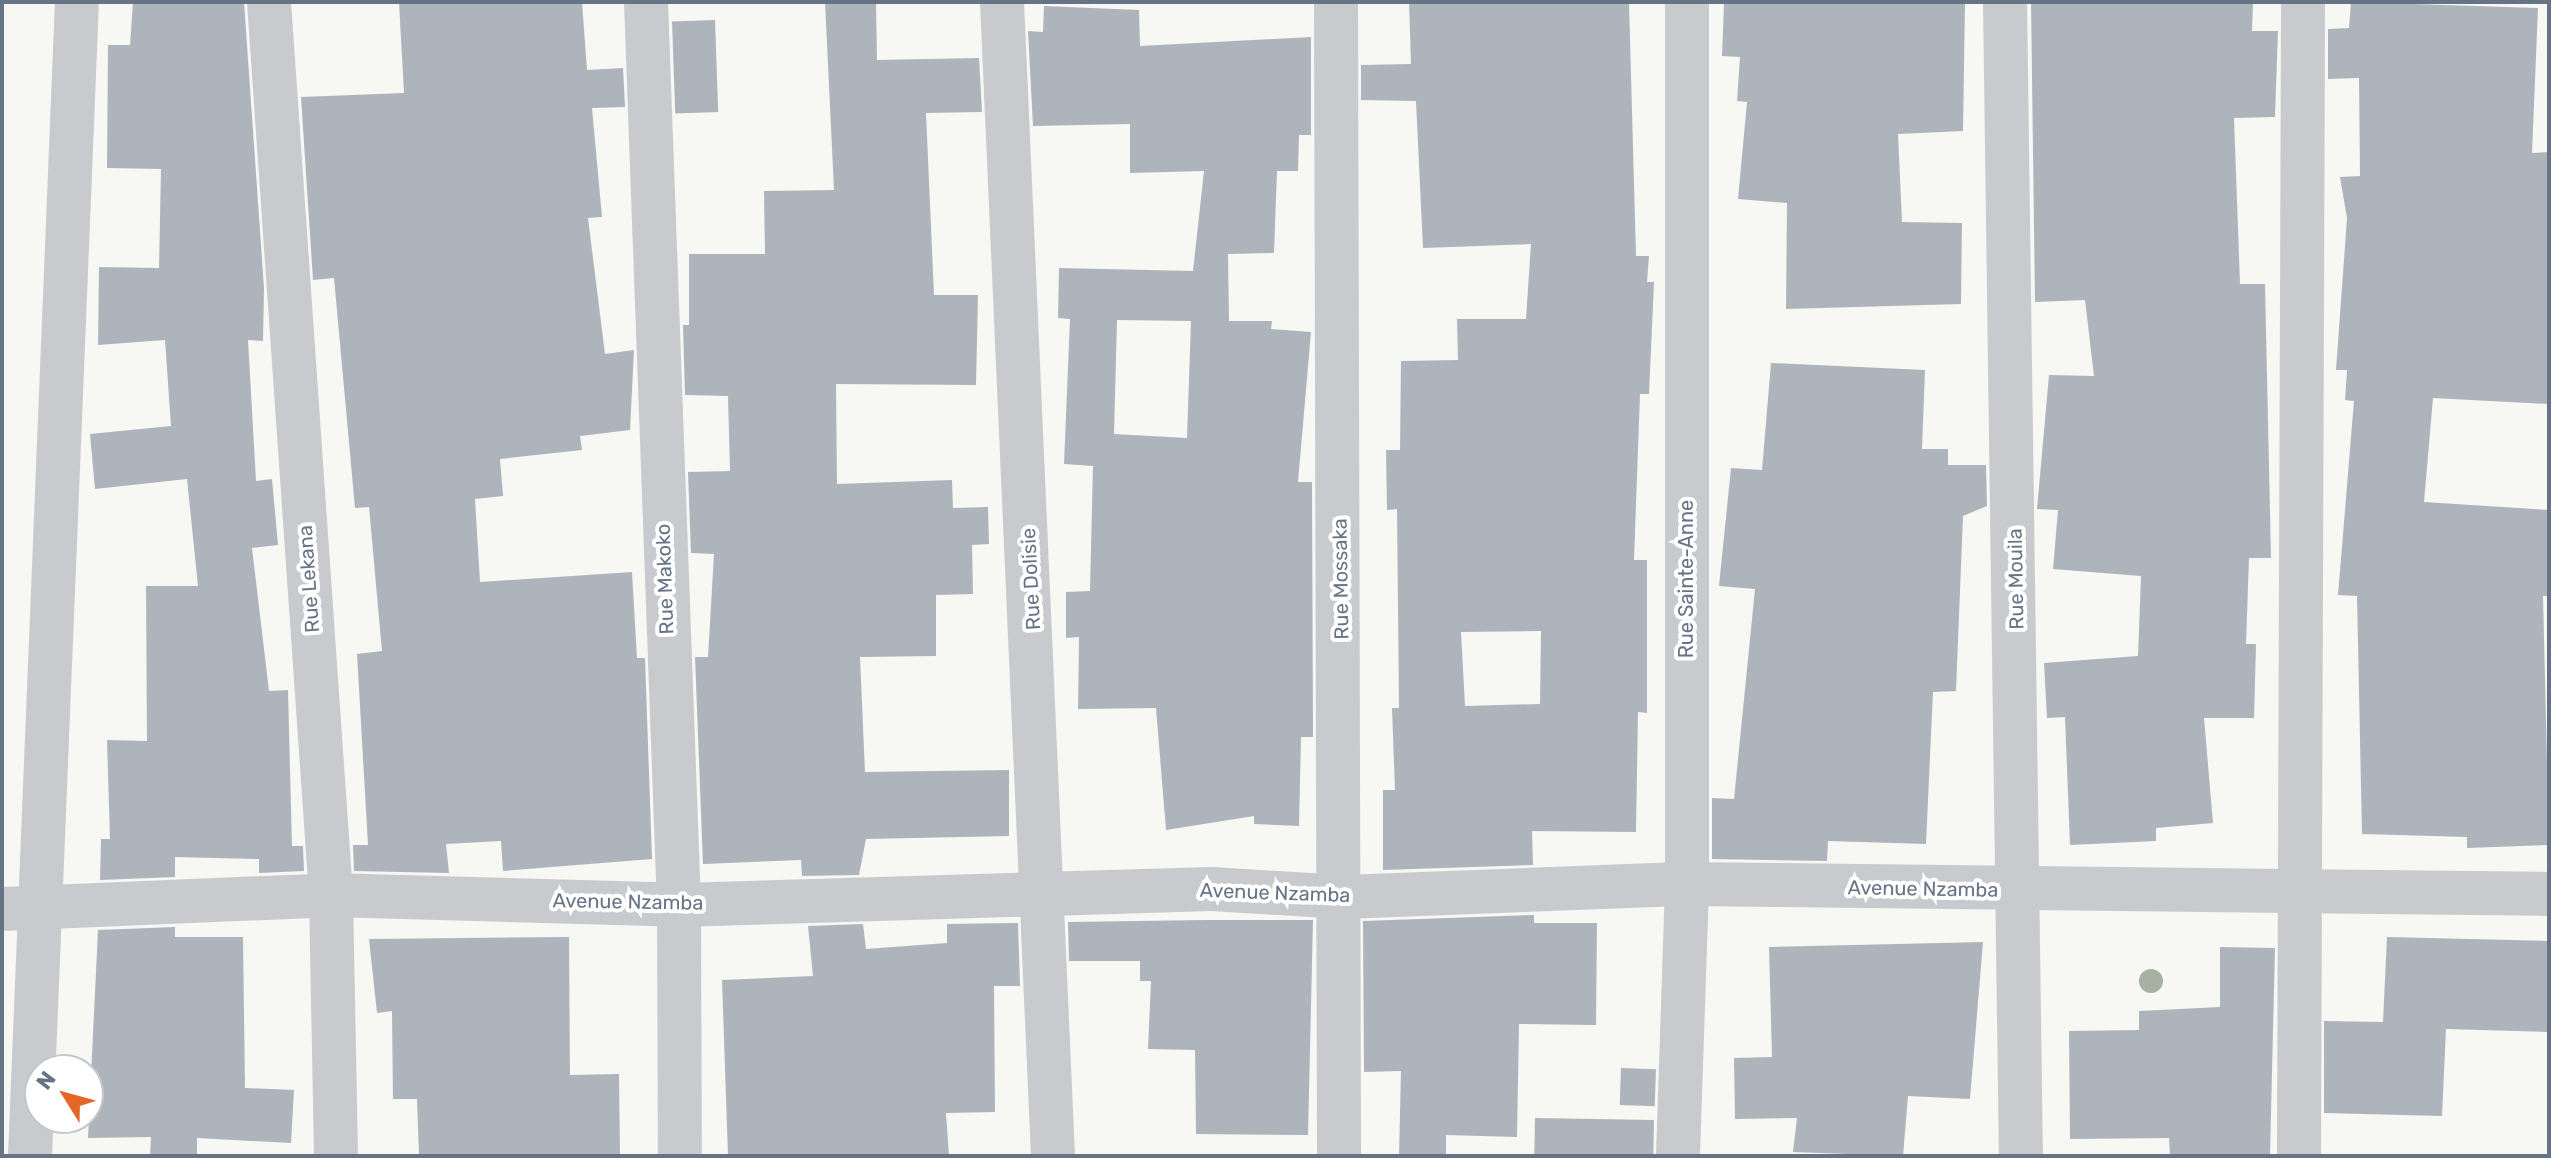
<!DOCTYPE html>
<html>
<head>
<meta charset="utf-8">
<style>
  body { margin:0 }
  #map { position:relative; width:2551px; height:1158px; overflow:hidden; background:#f7f7f4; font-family:Rubik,sans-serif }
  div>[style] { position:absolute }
  .building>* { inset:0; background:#aeb4bb; transform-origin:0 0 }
  .minor>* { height:44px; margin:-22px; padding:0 22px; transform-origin:22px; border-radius:22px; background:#c8cace }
  .trees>* { width:24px; height:24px; margin:-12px; border-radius:50%; background:#a6b1a3 }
  span { translate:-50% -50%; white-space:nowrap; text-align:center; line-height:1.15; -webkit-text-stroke:8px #fff; paint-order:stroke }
  .street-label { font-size:20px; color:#667485 }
  .frame { position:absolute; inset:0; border:4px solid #667485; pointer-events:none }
  .north { position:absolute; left:24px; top:1054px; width:80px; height:80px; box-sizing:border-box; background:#fff; border:2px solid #c2c7ce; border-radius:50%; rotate:307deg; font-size:22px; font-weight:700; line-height:32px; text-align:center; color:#667485 }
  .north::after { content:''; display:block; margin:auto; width:28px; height:36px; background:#e46628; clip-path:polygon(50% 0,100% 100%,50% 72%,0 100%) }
</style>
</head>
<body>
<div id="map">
  <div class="building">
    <i style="clip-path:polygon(133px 2px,244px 2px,264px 288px,263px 341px,248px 340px,256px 481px,272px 479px,278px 545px,252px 548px,269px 691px,288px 690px,292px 846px,303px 846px,304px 871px,259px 873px,259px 859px,175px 857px,175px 877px,100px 880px,101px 839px,110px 839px,107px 740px,147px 741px,146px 586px,198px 586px,187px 479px,95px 489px,90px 434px,171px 426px,165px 340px,98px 345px,99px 267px,159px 268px,161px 169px,107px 168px,108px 45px,130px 45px)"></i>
    <i style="clip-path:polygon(399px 2px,582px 2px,587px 70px,623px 68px,625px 107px,592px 108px,602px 217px,588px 218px,605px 354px,634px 350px,630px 430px,580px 436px,582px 450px,500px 459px,503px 496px,475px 499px,480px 582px,632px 572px,637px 658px,645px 658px,652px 859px,503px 871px,501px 841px,446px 844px,449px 873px,354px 871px,353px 845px,368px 845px,357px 654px,382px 651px,369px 507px,355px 508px,334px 278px,313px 280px,301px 97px,404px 93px)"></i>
    <i style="clip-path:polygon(825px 2px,876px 2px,877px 60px,979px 58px,982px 112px,926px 113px,934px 295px,978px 295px,976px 385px,836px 384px,837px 484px,952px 480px,953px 508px,988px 507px,989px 544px,972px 545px,973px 594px,936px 595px,936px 656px,860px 657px,865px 772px,1009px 770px,1009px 836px,866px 839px,859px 875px,802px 876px,801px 860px,703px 864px,695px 657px,708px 657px,714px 554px,691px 553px,688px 472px,730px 471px,728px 396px,685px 395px,683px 325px,689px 325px,689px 254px,765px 254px,764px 191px,834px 190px)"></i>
    <i style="clip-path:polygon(evenodd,1409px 2px,1629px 2px,1636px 256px,1649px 256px,1647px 282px,1654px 282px,1649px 394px,1640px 394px,1634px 560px,1647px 560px,1647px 713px,1638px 712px,1636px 832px,1532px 831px,1533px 865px,1383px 870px,1383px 790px,1395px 790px,1392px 708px,1399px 708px,1397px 509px,1387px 510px,1386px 450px,1400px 450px,1401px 361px,1458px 360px,1457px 319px,1526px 319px,1531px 244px,1423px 248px,1416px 101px,1361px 100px,1361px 65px,1411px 64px,1409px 2px,1541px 631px,1540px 704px,1465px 706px,1461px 632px,1541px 631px)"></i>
    <i style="clip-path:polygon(1965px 2px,1963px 131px,1898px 134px,1902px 222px,1962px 223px,1961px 304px,1786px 309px,1787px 203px,1738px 199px,1747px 102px,1737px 101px,1740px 57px,1722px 56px,1724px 3px)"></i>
    <i style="clip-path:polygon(2031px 2px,2253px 2px,2252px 31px,2278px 31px,2275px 117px,2234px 118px,2240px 284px,2265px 284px,2271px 558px,2249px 558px,2246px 644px,2256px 644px,2254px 718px,2204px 718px,2213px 823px,2156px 828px,2156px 841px,2070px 845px,2065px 717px,2047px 718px,2044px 663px,2138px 656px,2141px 576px,2053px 569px,2058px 510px,2037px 509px,2049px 375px,2094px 376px,2085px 300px,2035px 302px)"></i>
    <i style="clip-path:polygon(2351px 2px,2538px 8px,2532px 153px,2549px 152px,2549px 404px,2433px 398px,2424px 502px,2549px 510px,2549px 596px,2543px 596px,2549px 845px,2467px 848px,2467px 837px,2362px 834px,2357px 596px,2338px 595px,2354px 401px,2345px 400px,2347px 370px,2336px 370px,2347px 218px,2340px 177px,2360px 176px,2359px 78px,2328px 79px,2328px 29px,2349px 28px)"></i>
    <i style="clip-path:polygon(evenodd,1044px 6px,1139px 10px,1140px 46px,1311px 37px,1311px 135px,1299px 135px,1298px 171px,1277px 171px,1274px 253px,1228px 254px,1229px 321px,1272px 321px,1271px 329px,1311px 332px,1298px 482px,1312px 482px,1313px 737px,1301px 737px,1299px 826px,1254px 824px,1254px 816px,1166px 830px,1156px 708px,1078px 709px,1079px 637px,1066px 638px,1066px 592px,1090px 591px,1093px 466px,1064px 464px,1070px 319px,1058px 318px,1059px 268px,1193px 271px,1204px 171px,1130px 173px,1130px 124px,1033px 126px,1028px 31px,1043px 32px,1044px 6px,1117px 320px,1191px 321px,1187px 438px,1114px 434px,1117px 320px)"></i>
    <i style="left:715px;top:20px;width:92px;height:43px;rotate:88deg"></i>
    <i style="clip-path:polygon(1771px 363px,1925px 370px,1922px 449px,1948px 449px,1948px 465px,1986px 465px,1987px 506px,1963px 516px,1956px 691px,1933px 692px,1926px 844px,1828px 841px,1827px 861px,1712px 859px,1712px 798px,1734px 799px,1755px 589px,1719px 586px,1731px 468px,1762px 470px)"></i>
    <i style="clip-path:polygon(1534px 915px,1534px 923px,1597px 923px,1596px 1025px,1519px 1024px,1517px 1137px,1446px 1135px,1446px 1156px,1399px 1156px,1401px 1071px,1364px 1072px,1363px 921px)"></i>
    <i style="clip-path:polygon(1207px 920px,1313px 920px,1308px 1135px,1196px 1134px,1195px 1050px,1148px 1049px,1151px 981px,1140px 981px,1140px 961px,1069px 961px,1068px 922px)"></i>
    <i style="clip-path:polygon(1018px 923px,1020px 986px,994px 986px,995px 1112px,946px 1113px,949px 1156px,728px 1156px,722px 980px,813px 976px,808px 926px,863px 924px,866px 949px,947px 943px,947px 924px)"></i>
    <i style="clip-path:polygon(175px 927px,175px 937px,243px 937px,245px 1088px,294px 1090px,291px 1143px,197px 1138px,197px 1156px,150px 1156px,151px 1137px,88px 1138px,98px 930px)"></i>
    <i style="clip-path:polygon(569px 937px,570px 1075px,619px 1074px,620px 1156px,419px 1156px,417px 1099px,393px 1099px,392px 1011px,377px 1013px,369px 939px)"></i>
    <i style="clip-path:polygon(2387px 937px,2549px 941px,2549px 1032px,2446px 1029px,2442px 1116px,2324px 1113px,2324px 1021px,2383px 1022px)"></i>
    <i style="clip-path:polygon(1983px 942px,1970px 1099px,1908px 1096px,1903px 1156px,1793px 1152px,1797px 1118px,1735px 1119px,1734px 1058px,1772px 1057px,1769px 947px)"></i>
    <i style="clip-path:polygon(2220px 947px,2275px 948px,2270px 1156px,2170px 1156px,2169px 1138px,2070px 1139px,2069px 1031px,2139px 1030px,2139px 1011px,2220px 1007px)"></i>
    <i style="left:1621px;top:1068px;width:35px;height:37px;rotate:2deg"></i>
    <i style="left:1535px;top:1118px;width:119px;height:38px;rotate:1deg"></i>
  </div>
  <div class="minor">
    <i style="left:269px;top:2px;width:895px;rotate:86.03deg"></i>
    <i style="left:331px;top:895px;width:261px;rotate:88.9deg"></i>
    <i style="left:646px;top:2px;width:904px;rotate:87.91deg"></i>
    <i style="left:679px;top:905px;width:251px;rotate:89.8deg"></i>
    <i style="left:1002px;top:2px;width:1155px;rotate:87.47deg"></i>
    <i style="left:1336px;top:2px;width:1154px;rotate:89.85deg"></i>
    <i style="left:2005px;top:2px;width:1154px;rotate:89.21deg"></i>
    <i style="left:2px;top:909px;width:329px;rotate:-2.4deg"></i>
    <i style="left:331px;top:895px;width:348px;rotate:1.6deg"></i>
    <i style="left:679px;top:905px;width:533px;rotate:-1.72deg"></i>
    <i style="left:1212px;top:889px;width:132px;rotate:3.5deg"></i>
    <i style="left:1344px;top:897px;width:343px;rotate:-2.2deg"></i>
    <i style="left:1687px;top:884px;width:862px;rotate:0.66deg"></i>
    <i style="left:30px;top:1156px;width:1155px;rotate:-87.67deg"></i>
    <i style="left:1678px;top:1156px;width:272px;rotate:-88.1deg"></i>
    <i style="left:1687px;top:884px;width:882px;rotate:-90deg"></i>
    <i style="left:2299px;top:1156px;width:1154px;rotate:-89.8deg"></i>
  </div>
  <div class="trees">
    <i style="left:2151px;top:981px"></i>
  </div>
  <div class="street-label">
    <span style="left:309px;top:579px;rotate:-94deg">Rue Lekana</span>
    <span style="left:665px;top:579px;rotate:-92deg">Rue Makoko</span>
    <span style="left:1031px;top:579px;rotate:-93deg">Rue Dolisie</span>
    <span style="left:1341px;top:579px;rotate:-91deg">Rue Mossaka</span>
    <span style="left:1686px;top:579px;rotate:-90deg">Rue Sainte-Anne</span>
    <span style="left:2016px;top:579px;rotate:-91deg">Rue Mouila</span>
    <span style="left:1923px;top:889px;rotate:1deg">Avenue Nzamba</span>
    <span style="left:1275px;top:893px;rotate:2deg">Avenue Nzamba</span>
    <span style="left:628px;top:902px;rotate:1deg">Avenue Nzamba</span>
  </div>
  <div class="frame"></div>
  <div class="north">N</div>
</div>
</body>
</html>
